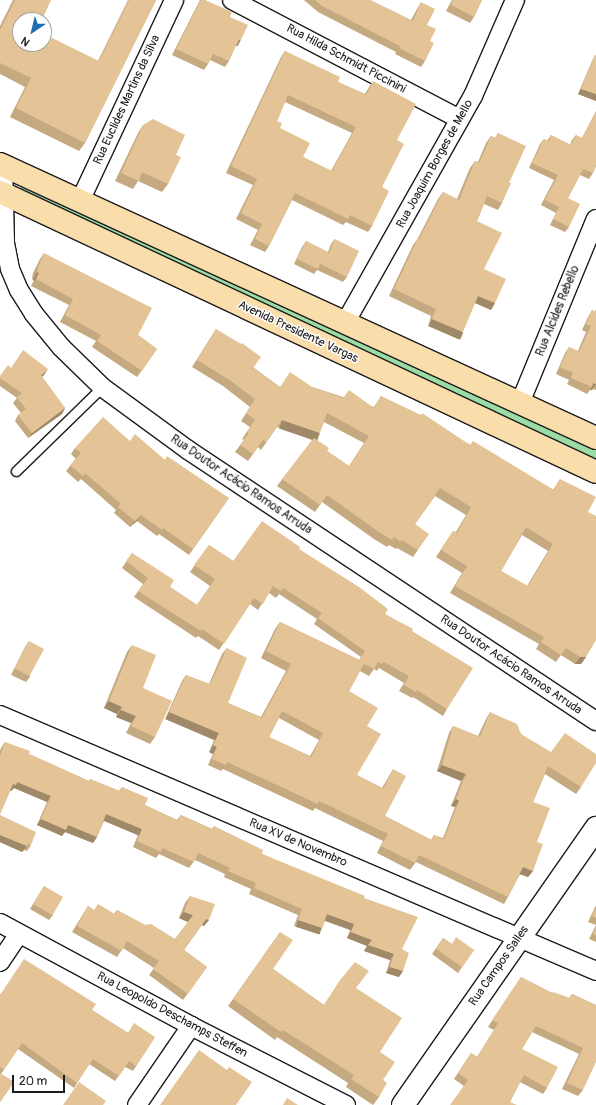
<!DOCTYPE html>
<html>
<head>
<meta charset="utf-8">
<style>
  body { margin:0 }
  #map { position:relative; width:596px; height:1105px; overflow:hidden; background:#fff; font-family:Pangolin,sans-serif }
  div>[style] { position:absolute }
  .green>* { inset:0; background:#9bdba4 }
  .roads { filter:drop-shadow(1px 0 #1c1c1c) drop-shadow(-1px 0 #1c1c1c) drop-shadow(0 1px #1c1c1c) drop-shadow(0 -1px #1c1c1c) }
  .lane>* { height:9px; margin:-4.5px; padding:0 4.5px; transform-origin:4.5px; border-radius:4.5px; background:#fff }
  .street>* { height:18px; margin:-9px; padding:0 9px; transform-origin:9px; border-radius:9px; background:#fff }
  .secondary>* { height:22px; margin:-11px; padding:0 11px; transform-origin:11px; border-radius:11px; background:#fff }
  .primary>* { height:22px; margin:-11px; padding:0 11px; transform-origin:11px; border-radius:11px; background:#f9deab }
  .wall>* { inset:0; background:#c4a981 }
  .shaded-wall>* { inset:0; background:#a08969; transform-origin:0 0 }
  .building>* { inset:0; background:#e4c496; transform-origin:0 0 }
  span { translate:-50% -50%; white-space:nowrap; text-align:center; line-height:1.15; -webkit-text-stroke:3px #fff; paint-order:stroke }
  .street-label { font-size:12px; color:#1c1c1c }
  .north { position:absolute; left:12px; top:12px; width:40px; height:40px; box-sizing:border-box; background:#fff; border:1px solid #a4a4a4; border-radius:50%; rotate:215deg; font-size:11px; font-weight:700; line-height:16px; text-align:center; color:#1c1c1c }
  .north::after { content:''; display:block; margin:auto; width:14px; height:18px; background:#1f6fb2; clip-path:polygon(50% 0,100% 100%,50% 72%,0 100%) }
  .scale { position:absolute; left:12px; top:1075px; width:53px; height:18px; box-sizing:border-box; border:2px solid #1c1c1c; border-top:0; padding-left:5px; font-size:12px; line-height:14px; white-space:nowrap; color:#1c1c1c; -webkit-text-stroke:3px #fff; paint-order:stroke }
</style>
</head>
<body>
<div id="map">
  <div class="green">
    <i style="clip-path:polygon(21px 186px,47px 193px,596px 448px,596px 465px,21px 191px)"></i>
  </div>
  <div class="roads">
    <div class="lane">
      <i style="left:16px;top:471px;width:120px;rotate:-44.3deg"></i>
    </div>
    <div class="street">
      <i style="left:232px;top:0;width:257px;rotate:27.6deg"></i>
      <i style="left:3px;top:165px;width:78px;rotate:88.5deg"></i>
      <i style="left:5px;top:243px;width:26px;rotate:79deg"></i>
      <i style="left:10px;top:269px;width:23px;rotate:67deg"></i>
      <i style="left:19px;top:290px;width:28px;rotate:58deg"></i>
      <i style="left:34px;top:314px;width:43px;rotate:50.7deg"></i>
      <i style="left:61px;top:347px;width:57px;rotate:44.3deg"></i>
      <i style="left:102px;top:387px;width:107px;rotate:36.2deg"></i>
      <i style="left:188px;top:450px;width:490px;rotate:33.6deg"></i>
      <i style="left:80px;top:201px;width:222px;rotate:-64.9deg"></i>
      <i style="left:345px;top:323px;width:261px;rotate:-60.6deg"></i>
      <i style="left:473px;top:96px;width:105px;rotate:-66.4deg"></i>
      <i style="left:520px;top:403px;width:199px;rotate:-67.6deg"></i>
      <i style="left:0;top:715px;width:649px;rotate:23.24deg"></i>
      <i style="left:0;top:923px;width:217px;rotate:28.3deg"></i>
      <i style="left:191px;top:1026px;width:174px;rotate:27deg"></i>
      <i style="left:0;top:962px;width:34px;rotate:-56deg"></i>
      <i style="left:137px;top:1105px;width:96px;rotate:-55.6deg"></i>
    </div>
    <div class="secondary">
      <i style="left:403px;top:1105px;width:338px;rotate:-55.1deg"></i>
    </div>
    <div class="primary">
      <i style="left:0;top:164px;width:656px;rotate:24.69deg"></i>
      <i style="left:0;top:192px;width:658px;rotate:25.16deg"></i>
    </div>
  </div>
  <div class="wall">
    <i style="clip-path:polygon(13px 0,51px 0,20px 44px,98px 61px,128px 0,156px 0,85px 143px,79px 151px,10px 117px,25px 87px,0 74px,0 26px)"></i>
    <i style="clip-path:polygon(200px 0,205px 0,230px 17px,237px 46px,236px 45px,229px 61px,225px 67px,210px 60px,208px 64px,204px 70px,172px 55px,198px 4px)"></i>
    <i style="clip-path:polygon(304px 0,370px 0,411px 20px,417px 9px,421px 2px,430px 41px,425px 61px,421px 67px,395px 54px,396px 52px,318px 12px)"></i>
    <i style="clip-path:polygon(452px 0,482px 0,474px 17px,470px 23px,446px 11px)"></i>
    <i style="clip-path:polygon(evenodd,285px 51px,338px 82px,365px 94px,369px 87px,373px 81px,397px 140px,382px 187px,372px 226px,368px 232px,346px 222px,343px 225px,292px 200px,269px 246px,265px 252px,250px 245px,258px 230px,236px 219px,253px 185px,226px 173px,281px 57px,285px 51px,285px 102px,352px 133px,331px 171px,303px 157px,280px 128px,277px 121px,285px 102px)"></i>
    <i style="clip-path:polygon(595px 55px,596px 56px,596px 101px,578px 94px,592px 61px)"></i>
    <i style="clip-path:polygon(596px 111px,596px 166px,593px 173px,589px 179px,580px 175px,568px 198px,569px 227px,565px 232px,550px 225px,556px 213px,541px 205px,554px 180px,529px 168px,540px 144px,544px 139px,547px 141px,551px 135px,570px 145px,572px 140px,576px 135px,582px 138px)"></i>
    <i style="clip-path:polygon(143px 125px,176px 155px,168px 184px,162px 192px,138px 181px,133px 189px,115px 181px,138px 133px)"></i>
    <i style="clip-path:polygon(498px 133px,509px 183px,502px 203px,498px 210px,484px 204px,477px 221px,484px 269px,495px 303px,491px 310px,475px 303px,458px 339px,428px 326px,431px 316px,389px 296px,413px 245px,418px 238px,438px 199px,443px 192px,457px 199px,470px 168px,475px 161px,478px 162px,486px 143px,491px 136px,495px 138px)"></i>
    <i style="clip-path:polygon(335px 239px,347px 277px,343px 282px,317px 270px,314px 274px,294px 264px,302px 247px,306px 241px,328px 252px,331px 244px)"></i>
    <i style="clip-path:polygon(44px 253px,138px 335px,157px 349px,137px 377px,92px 347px,96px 341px,60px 322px,69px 305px,31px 286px,34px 280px,32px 279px,33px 273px,40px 259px)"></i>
    <i style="clip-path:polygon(596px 309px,596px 390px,593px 389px,592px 390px,590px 390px,587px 394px,567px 384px,569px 380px,556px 374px,565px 353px,569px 347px,578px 351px,586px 332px,582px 330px,588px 317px,592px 310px,595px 312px)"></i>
    <i style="clip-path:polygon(evenodd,216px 329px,254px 368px,280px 387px,312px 387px,374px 407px,381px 396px,553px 490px,560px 479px,588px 512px,586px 657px,581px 664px,575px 664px,561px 655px,556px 662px,536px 649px,539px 644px,450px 593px,462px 573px,436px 557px,453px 531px,456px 532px,466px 515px,435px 496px,415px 524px,418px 550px,413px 557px,397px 548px,396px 549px,389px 545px,387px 547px,374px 539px,322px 502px,315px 512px,277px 486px,313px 439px,277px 427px,261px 450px,258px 447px,248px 461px,235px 452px,244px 440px,242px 439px,250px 427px,241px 421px,250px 407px,223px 386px,192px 367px,216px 329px,324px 422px,364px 443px,349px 466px,327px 451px,316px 439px,324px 422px,216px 329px,522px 535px,548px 551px,527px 586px,501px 571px,522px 535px)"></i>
    <i style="clip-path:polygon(11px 368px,44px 375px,42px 377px,65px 408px,62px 414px,28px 438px,15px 421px,18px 415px,21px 413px,13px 403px,17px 398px,0 386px,0 376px)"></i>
    <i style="clip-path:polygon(130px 441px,229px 498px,189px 555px,159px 534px,157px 536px,137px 521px,130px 527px,114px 513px,116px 510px,81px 479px,78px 482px,66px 471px,76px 459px,71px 454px,75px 448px)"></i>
    <i style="clip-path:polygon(evenodd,209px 545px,233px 561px,299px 549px,385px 614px,412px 631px,447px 709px,443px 716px,413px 697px,412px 698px,399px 691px,404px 683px,379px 668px,377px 671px,374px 669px,369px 676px,360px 671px,349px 691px,367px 726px,357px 775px,382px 788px,389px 776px,393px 769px,385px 816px,431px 840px,434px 835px,443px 838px,455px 807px,451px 806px,461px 781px,437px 771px,449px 733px,453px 726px,478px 736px,486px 719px,490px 712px,521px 734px,581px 787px,576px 794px,545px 774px,533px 802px,537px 842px,533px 871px,528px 877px,520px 874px,508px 897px,504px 904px,416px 862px,410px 870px,377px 853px,383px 841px,315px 808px,313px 811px,223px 769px,221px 771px,208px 765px,213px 754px,209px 752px,214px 740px,165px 719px,182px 681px,186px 675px,209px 684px,222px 654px,227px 648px,228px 703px,261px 717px,286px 671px,261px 658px,275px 629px,280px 622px,359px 660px,361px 657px,314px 624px,317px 619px,279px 594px,276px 598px,269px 593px,258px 610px,250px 604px,219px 650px,198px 636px,196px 638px,134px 597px,143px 584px,122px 568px,132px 553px,170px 587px,197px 605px,210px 586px,190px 572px,209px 545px,279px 718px,319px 740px,310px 756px,269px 737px,279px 718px)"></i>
    <i style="clip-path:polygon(29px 641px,30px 677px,26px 682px,11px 675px,25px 647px)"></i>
    <i style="clip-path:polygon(132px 645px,155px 737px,150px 744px,126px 733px,131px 723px,116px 717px,117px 714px,104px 708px,127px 652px)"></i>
    <i style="clip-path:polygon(5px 742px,29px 754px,89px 781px,90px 779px,119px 791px,122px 787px,145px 805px,177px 820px,181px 815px,212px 829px,214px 826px,262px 854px,364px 898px,402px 949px,403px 971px,399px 977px,386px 973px,390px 960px,364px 951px,367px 946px,347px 938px,350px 930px,325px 921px,322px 928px,318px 934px,294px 926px,298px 915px,249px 894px,251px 889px,224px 877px,225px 874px,195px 860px,189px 868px,159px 854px,156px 858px,133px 847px,138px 835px,104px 821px,97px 837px,93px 843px,65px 832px,62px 836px,37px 825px,47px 802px,14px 788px,11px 791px,10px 791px,0 814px,0 751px,1px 748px)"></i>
    <i style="clip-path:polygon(0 815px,31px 845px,27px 851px,24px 850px,22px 852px,0 842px)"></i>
    <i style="clip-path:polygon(44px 886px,53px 915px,49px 920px,30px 909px)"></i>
    <i style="clip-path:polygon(190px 896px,209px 920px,204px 926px,202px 925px,184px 950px,207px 967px,183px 1000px,149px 975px,154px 968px,123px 948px,117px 957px,72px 932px,88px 906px,94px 910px,114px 914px,117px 910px,145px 925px,175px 939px,188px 922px,179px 918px,185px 903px)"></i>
    <i style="clip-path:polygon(596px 905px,596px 942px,589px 939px,596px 925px,588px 922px)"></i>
    <i style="clip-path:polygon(280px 932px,273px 969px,324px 1005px,341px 979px,356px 988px,380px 1052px,383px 1080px,379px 1097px,373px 1105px,346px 1087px,348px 1083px,277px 1037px,275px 1040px,228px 1006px)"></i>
    <i style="clip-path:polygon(443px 938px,452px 944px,474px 950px,458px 973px,432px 954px)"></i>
    <i style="clip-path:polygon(521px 977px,552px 993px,569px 998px,572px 994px,596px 1005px,583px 1090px,578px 1096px,562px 1089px,579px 1054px,532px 1032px,522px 1049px,547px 1088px,543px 1094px,520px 1082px,510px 1102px,464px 1086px,454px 1079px,471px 1053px,477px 1057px,494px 1030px,488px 1027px)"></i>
    <i style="clip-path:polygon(0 994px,92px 1010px,128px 1033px,155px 1037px,133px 1071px,125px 1067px,115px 1081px,89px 1064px,74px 1088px,18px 1049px,1px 1074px,14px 1082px,0 1102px)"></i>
  </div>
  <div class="shaded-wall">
    <i style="left:239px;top:39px;width:2px;height:7px;rotate:27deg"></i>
    <i style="clip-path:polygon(581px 89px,596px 94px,596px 101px,578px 94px)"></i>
    <i style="left:37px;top:272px;width:2px;height:9px;rotate:27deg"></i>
    <i style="clip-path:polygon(478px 296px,495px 303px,491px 310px,473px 302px)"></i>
    <i style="left:432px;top:319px;width:34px;height:8px;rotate:23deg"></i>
    <i style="clip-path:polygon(48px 369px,44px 375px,37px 381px,41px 375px)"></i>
    <i style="clip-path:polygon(593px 383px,596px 384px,592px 390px,590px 390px,592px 387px)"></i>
    <i style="clip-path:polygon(65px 408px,62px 414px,28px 438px,32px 433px)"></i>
    <i style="left:282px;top:420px;width:40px;height:9px;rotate:19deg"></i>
    <i style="clip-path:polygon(141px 515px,137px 521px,130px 527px,135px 521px)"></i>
    <i style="clip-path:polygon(580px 657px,586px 657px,581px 664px,575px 664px)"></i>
    <i style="clip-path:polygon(109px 701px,122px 707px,117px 714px,104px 708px)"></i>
    <i style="clip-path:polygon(121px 710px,136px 716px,131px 723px,116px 717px)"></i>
    <i style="left:169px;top:712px;width:54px;height:8px;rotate:23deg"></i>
    <i style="left:213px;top:745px;width:4px;height:8px;rotate:27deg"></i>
    <i style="clip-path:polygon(442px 765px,466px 774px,461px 781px,437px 771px)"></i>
    <i style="clip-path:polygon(17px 782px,51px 796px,47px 802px,14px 788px,11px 791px,9px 790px,13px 784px)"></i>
    <i style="clip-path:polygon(456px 799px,459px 801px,455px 807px,451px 806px)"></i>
    <i style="left:106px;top:814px;width:39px;height:7px;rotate:23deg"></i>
    <i style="clip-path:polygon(41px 819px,68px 825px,97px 837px,93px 843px,65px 832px,62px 836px,37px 825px)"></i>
    <i style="clip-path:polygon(0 835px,27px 846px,22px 852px,0 842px)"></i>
    <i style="clip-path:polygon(523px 867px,533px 871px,528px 877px,519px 874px)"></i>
    <i style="clip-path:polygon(184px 912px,193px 915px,188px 922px,179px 918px)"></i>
    <i style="left:327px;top:914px;width:29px;height:7px;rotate:20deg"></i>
    <i style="clip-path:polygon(206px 919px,209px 920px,204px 926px,202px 925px)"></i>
    <i style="left:298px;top:920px;width:25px;height:7px;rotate:18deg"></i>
    <i style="clip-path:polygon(351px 932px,372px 940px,394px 954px,390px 960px,364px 951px,367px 946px,347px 938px)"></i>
    <i style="clip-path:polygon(390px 967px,403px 971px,399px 977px,386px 973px)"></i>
  </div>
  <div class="building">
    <i style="clip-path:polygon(15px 0,51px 0,42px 20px,20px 20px,20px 44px,44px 44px,44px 34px,99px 61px,129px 0,156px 0,85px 143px,16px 108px,31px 78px,0 63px,0 30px)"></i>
    <i style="clip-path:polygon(201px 0,205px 0,232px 12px,230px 17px,248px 25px,241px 40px,239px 39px,229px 61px,213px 54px,208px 64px,176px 49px)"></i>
    <i style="clip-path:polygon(315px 0,370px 0,413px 21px,421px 2px,435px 9px,427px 25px,436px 29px,430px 41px,434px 43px,425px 61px,399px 48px,400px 46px,322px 6px)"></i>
    <i style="clip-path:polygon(453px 0,482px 0,474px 17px,451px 5px)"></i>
    <i style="clip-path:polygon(evenodd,285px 51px,340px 77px,338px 82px,366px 95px,373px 81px,416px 104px,397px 140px,404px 144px,382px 187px,389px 191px,372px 226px,350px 215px,348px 219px,295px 193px,269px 246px,255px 239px,262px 224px,241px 213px,257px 179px,231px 166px,285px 51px,288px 95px,356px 127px,332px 171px,303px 157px,310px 143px,280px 128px,282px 123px,277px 121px,288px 95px)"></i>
    <i style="clip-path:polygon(595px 55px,596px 56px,596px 94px,581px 89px)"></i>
    <i style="clip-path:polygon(596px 112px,596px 166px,593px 173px,583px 169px,568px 198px,580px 204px,569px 227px,553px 219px,559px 207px,545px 200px,558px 175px,532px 163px,544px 139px,549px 141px,551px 135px,571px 145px,576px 135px,582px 138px)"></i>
    <i style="clip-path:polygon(153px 119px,185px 135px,176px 155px,181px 157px,168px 184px,142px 172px,139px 181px,121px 173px,143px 125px)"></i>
    <i style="clip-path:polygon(498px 133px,526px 146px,509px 183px,511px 183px,502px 203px,487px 196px,477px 221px,502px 233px,484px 269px,506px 279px,495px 303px,478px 296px,463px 332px,432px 319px,436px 309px,394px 289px,418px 238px,419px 239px,443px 192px,459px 200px,475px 161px,479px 163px,491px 136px,496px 138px)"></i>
    <i style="clip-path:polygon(335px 239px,359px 251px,347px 277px,320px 264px,318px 269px,297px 259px,306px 241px,329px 253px)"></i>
    <i style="clip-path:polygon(44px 253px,152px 308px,138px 335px,157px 349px,142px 371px,97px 341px,101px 335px,65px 315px,73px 299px,36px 279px,39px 273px,37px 272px,38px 267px)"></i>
    <i style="clip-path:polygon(592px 310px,596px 312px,596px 384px,593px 383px,592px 387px,571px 378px,573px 373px,560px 367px,569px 347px,579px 352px,591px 326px,586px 324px)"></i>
    <i style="clip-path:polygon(evenodd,216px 329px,241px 344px,242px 343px,261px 357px,253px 368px,280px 387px,290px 372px,312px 387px,343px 398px,349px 390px,374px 408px,381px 396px,421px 415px,422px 413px,470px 445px,473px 441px,554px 490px,560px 479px,596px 497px,588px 512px,596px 516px,596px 640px,586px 657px,580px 657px,566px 648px,561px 655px,541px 642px,544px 637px,455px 586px,467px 566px,441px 550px,453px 531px,457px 533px,471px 507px,440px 488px,415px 524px,429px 534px,418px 550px,402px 540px,401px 542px,394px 537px,392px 540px,379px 532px,327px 495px,320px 505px,282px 479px,314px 438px,329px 448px,327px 451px,349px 466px,369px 436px,327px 413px,320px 433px,282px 420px,266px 442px,263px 440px,253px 454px,240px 445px,249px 433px,247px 432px,255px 420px,246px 413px,255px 399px,228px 379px,197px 360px,216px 329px,526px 527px,553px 544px,528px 586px,501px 571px,526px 527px)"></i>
    <i style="clip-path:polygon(23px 350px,48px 369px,41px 375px,65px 408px,32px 433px,18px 415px,26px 409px,17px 397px,22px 393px,0 378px,0 376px,8px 365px,11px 368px)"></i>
    <i style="clip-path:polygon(103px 417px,130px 441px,135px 434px,165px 460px,167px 456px,229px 498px,193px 549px,163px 528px,162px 530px,141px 515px,135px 521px,118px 507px,121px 504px,85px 473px,83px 476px,70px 465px,81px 453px,75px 448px)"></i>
    <i style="clip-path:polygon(evenodd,262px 521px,300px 547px,299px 549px,359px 587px,388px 609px,385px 614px,413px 629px,412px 631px,473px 668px,447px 709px,417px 690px,416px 692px,404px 685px,409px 676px,384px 662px,382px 664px,378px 662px,374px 669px,364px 664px,349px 691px,378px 708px,367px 726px,381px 734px,357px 775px,383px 789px,393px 769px,406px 776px,385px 816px,432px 840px,434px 835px,444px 839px,459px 801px,456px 799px,466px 774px,442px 765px,453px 726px,480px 737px,490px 712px,517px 724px,521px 734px,551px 752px,565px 733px,596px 754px,596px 763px,581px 787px,548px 766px,533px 802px,550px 808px,537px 842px,543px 844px,533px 871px,523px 867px,508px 897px,419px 855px,415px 863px,381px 846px,388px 834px,319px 801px,318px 804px,227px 762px,226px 765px,212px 759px,217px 747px,213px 745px,219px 733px,169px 712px,186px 675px,210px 684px,227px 648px,247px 658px,228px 703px,262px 718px,291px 664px,266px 651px,280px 622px,360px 660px,365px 651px,318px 618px,322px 613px,283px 588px,281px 591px,273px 586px,263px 604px,254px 598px,224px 644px,202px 629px,201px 631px,138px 591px,148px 578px,126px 561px,132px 553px,174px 580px,170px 587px,197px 605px,215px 579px,194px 565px,209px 545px,233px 561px,262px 521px,282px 711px,323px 733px,311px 757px,269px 737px,282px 711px)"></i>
    <i style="left:29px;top:641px;width:17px;height:31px;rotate:28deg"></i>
    <i style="clip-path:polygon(132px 645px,156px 655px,143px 688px,172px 701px,155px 737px,131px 726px,136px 716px,121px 710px,122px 707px,109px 701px)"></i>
    <i style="clip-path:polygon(5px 742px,30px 751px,29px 754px,89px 781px,90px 779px,120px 791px,122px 787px,148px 798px,145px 805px,178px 821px,181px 815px,212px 829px,214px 826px,263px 850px,262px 854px,365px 896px,364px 898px,418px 917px,402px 949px,409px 953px,403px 971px,390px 967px,394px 954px,368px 945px,372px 940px,351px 932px,354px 924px,327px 914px,322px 928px,298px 920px,302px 909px,254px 888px,256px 883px,228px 871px,230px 868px,198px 853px,194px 862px,162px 848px,161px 852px,137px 841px,142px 829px,106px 814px,97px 837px,68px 825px,66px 830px,41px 819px,51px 796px,17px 782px,16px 785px,13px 784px,0 814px,0 756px)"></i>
    <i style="clip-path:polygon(0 815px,36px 832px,31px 845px,28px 844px,27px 846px,0 835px)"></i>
    <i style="left:44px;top:886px;width:22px;height:21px;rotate:30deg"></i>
    <i style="clip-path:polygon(190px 896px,215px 904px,209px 920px,206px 919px,184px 950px,207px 967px,188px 994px,153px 969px,159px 961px,127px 941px,122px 951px,77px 926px,88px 906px,94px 910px,98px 904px,115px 914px,117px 910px,145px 925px,151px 924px,175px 939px,193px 915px,184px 912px)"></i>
    <i style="clip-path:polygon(596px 908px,596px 918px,592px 916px)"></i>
    <i style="clip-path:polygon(596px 928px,596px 935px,593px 934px)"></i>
    <i style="clip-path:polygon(280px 932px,293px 940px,273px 969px,324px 1005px,341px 979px,355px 962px,369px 971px,356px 988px,402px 1018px,380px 1052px,395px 1062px,383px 1080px,387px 1083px,379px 1097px,351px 1079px,354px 1075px,283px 1030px,281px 1032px,233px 999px)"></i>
    <i style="clip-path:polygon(456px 937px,474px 950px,462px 967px,436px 949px,443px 938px,452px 944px)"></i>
    <i style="clip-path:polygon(24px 959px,96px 1004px,92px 1010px,128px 1033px,134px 1023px,155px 1037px,136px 1066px,129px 1061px,119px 1076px,93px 1059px,77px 1083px,22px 1043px,4px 1070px,0 1067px,0 995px)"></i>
    <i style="clip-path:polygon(521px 977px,552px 993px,553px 992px,570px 998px,572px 994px,596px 1005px,596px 1062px,583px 1090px,567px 1083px,583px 1048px,536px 1026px,522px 1049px,558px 1067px,547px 1088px,524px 1075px,510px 1102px,517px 1105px,450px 1105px,468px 1080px,458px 1073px,471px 1053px,477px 1057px,498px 1023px,492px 1020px)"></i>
    <i style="clip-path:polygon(199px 1050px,227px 1070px,229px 1067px,252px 1082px,236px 1105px,160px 1105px)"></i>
    <i style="clip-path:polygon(0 1073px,14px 1082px,0 1102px)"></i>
    <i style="clip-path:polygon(79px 1082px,106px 1101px,103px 1105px,63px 1105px)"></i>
    <i style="clip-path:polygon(287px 1098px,298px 1105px,283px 1105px)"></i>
  </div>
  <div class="street-label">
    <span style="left:346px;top:59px;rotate:28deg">Rua Hilda Schmidt Piccinini</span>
    <span style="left:127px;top:100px;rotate:-65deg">Rua Euclides Martins da Silva</span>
    <span style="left:435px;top:164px;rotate:-61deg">Rua Joaquim Borges de Mello</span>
    <span style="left:558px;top:311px;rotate:-68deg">Rua Alcides Rebello</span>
    <span style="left:298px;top:332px;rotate:25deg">Avenida Presidente Vargas</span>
    <span style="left:241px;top:485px;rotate:34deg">Rua Doutor Acácio Ramos Arruda</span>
    <span style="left:511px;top:665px;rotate:34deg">Rua Doutor Acácio Ramos Arruda</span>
    <span style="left:298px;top:843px;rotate:23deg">Rua XV de Novembro</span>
    <span style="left:499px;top:966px;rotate:-55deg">Rua Campos Salles</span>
    <span style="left:172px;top:1015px;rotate:28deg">Rua Leopoldo Deschamps Steffen</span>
  </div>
  <div class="north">N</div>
  <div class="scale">20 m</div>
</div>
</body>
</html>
